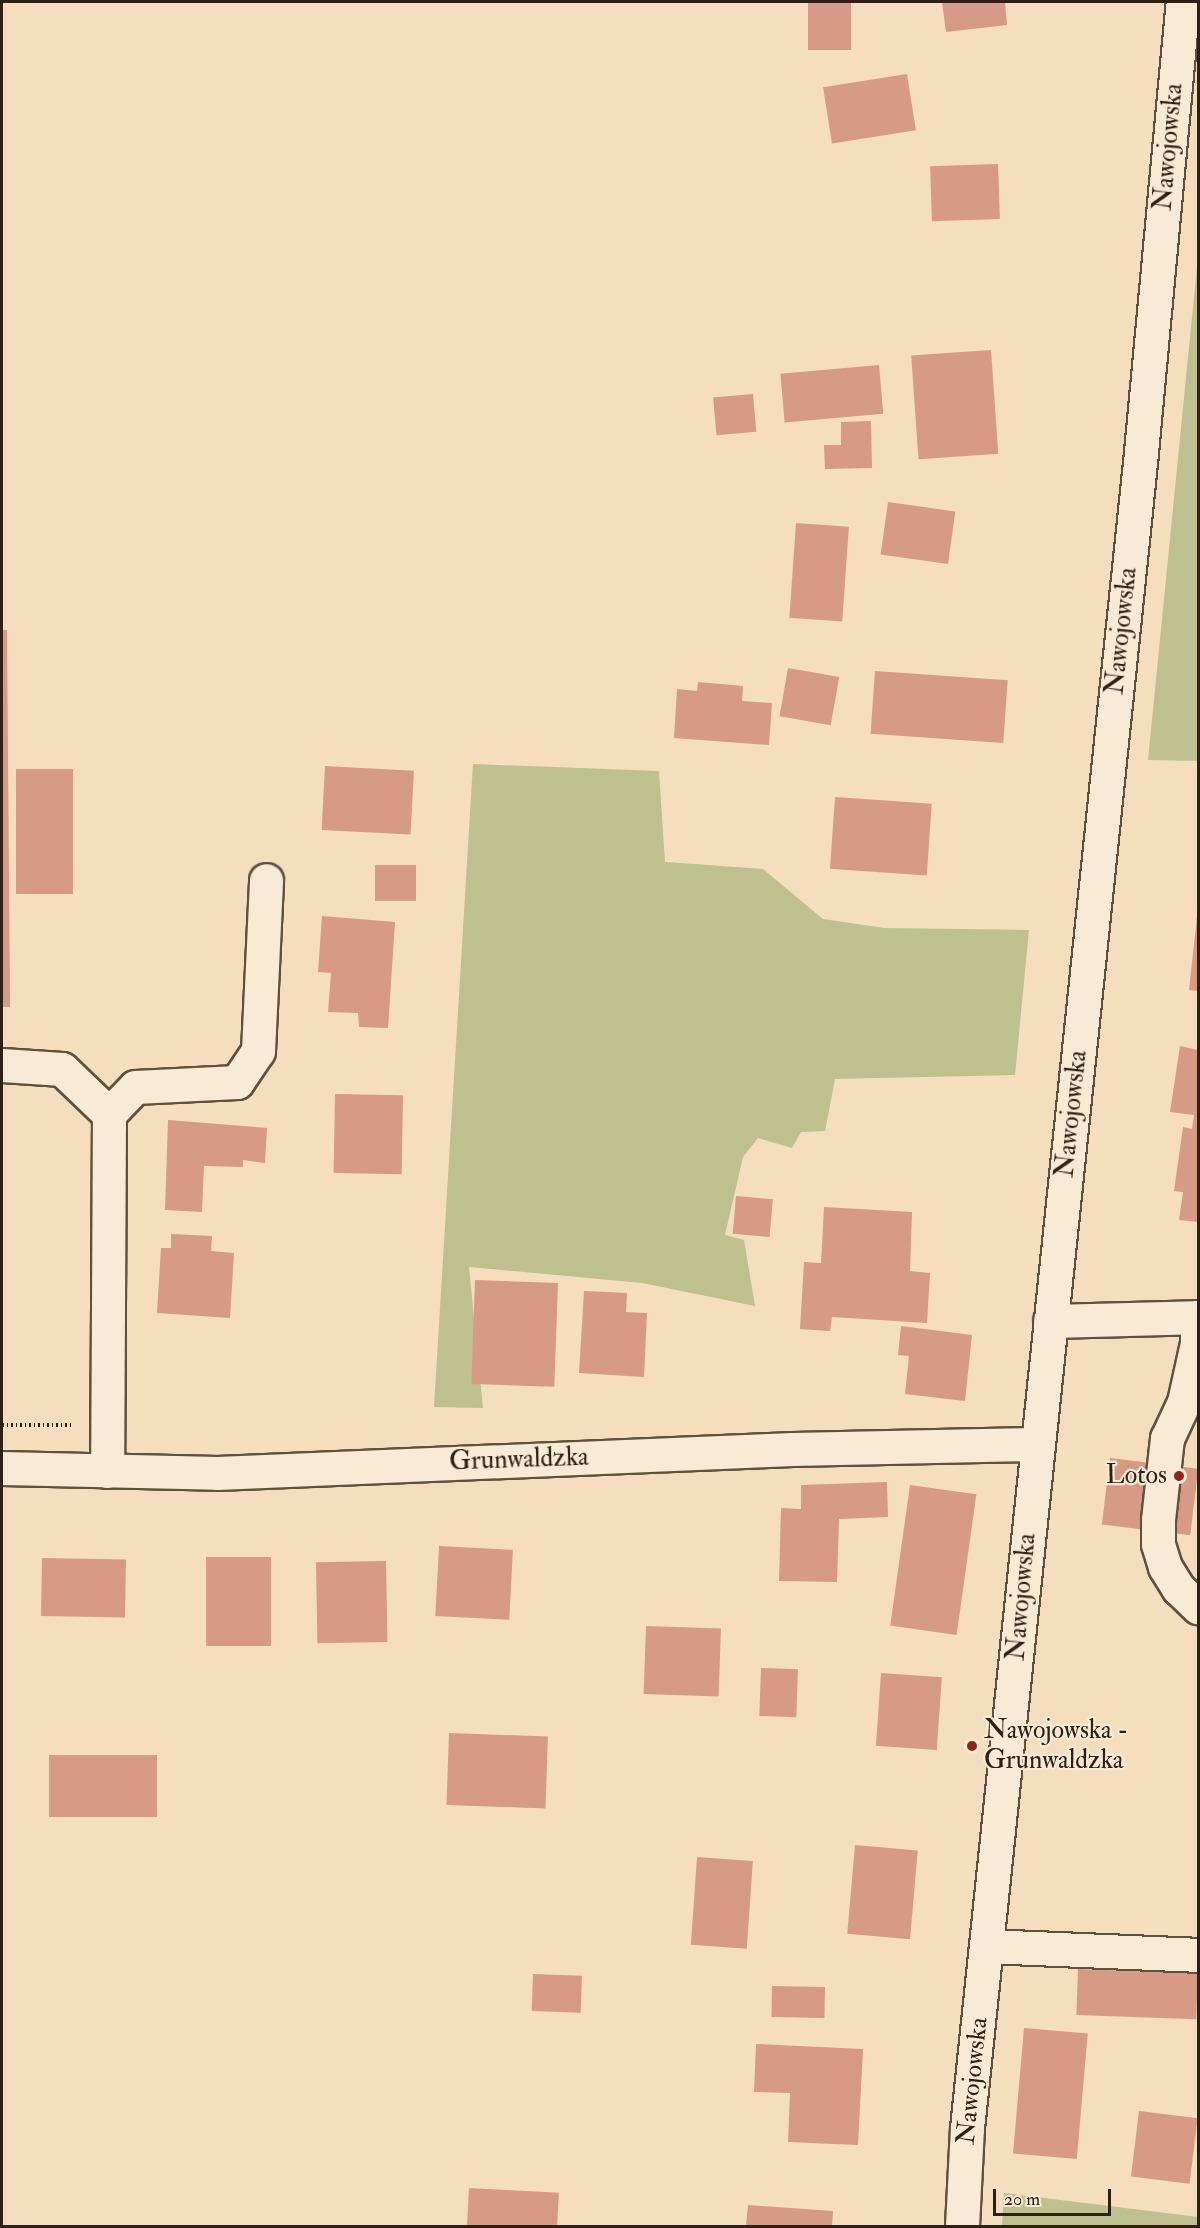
<!DOCTYPE html>
<html>
<head>
<meta charset="utf-8">
<style>
  body { margin:0 }
  #map { position:relative; width:1200px; height:2228px; overflow:hidden; background:#f4debd; font-family:"IM FELL Double Pica",serif }
  div>[style] { position:absolute }
  .green>* { inset:0; background:#bec08f }
  .building>* { inset:0; background:#d79a85; transform-origin:0 0 }
  .path>* { height:4px; margin-top:-2px; transform-origin:0; background:repeating-linear-gradient(90deg,#2e2014 0 1.5px,transparent 0 4.5px) }
  .roads { filter:drop-shadow(2px 0 #60503e) drop-shadow(-2px 0 #60503e) drop-shadow(0 2px #60503e) drop-shadow(0 -2px #60503e) }
  .minor>* { height:33px; margin:-16.5px; padding:0 16.5px; transform-origin:16.5px; border-radius:16.5px; background:#f8ead4 }
  .dots>* { width:16px; height:16px; translate:-50% -50%; box-sizing:border-box; border:3px solid #f8ead4; border-radius:50% }
  span { translate:-50% -50%; white-space:nowrap; text-align:center; line-height:1.15; -webkit-text-stroke:4.5px #f8ead4; paint-order:stroke }
  .street-label { font-size:26px; color:#2e2014 }
  .poi-label { font-size:26px; color:#2e2014 }
  .right { translate:-100% -50%; text-align:right }
  .left { translate:0 -50%; text-align:left }
  .frame { position:absolute; inset:0; border:3px solid #2e2014; pointer-events:none }
  .scale { position:absolute; left:993px; top:2189px; width:118px; height:27px; box-sizing:border-box; border:3px solid #2e2014; border-top:0; padding-left:8px; font-size:18px; line-height:21px; white-space:nowrap; color:#2e2014; -webkit-text-stroke:4px #f8ead4; paint-order:stroke }
</style>
</head>
<body>
<div id="map">
  <div class="green">
    <i style="clip-path:polygon(1198px 257px,1198px 761px,1148px 760px)"></i>
    <i style="clip-path:polygon(473px 764px,659px 771px,665px 862px,763px 869px,823px 919px,884px 928px,1029px 930px,1015px 1075px,835px 1079px,825px 1131px,801px 1132px,792px 1148px,758px 1138px,743px 1157px,725px 1235px,744px 1240px,755px 1306px,642px 1283px,469px 1267px,483px 1408px,434px 1407px)"></i>
    <i style="clip-path:polygon(1004px 2193px,1198px 2217px,1198px 2226px,1002px 2226px)"></i>
  </div>
  <div class="building">
    <i style="left:808px;top:2px;width:43px;height:48px"></i>
    <i style="clip-path:polygon(942px 2px,1005px 2px,1007px 25px,946px 32px)"></i>
    <i style="left:907px;top:74px;width:57px;height:85px;rotate:81deg"></i>
    <i style="left:998px;top:164px;width:55px;height:68px;rotate:88deg"></i>
    <i style="left:991px;top:350px;width:104px;height:80px;rotate:86deg"></i>
    <i style="left:879px;top:365px;width:49px;height:99px;rotate:85deg"></i>
    <i style="left:753px;top:394px;width:38px;height:40px;rotate:85deg"></i>
    <i style="clip-path:polygon(871px 421px,872px 468px,825px 469px,824px 445px,841px 445px,841px 422px)"></i>
    <i style="left:888px;top:502px;width:68px;height:53px;rotate:8deg"></i>
    <i style="left:796px;top:523px;width:53px;height:95px;rotate:4deg"></i>
    <i style="clip-path:polygon(2px 630px,7px 630px,10px 1007px,2px 1007px)"></i>
    <i style="left:788px;top:668px;width:52px;height:49px;rotate:10deg"></i>
    <i style="left:875px;top:671px;width:133px;height:63px;rotate:4deg"></i>
    <i style="clip-path:polygon(698px 682px,743px 686px,742px 701px,772px 703px,769px 745px,674px 738px,677px 689px,697px 691px)"></i>
    <i style="left:325px;top:766px;width:89px;height:64px;rotate:3deg"></i>
    <i style="left:16px;top:769px;width:57px;height:125px"></i>
    <i style="left:835px;top:797px;width:97px;height:72px;rotate:4deg"></i>
    <i style="left:375px;top:865px;width:41px;height:36px"></i>
    <i style="clip-path:polygon(322px 916px,395px 922px,388px 1028px,359px 1027px,358px 1013px,328px 1012px,331px 973px,318px 972px)"></i>
    <i style="clip-path:polygon(1197px 916px,1198px 916px,1198px 991px,1189px 990px)"></i>
    <i style="clip-path:polygon(1180px 1046px,1198px 1050px,1198px 1222px,1179px 1220px,1183px 1192px,1174px 1191px,1183px 1127px,1192px 1129px,1194px 1115px,1170px 1112px)"></i>
    <i style="left:335px;top:1094px;width:68px;height:79px;rotate:1deg"></i>
    <i style="clip-path:polygon(168px 1120px,267px 1128px,265px 1163px,243px 1160px,243px 1167px,204px 1166px,202px 1212px,165px 1210px)"></i>
    <i style="left:736px;top:1196px;width:37px;height:38px;rotate:5deg"></i>
    <i style="clip-path:polygon(824px 1207px,912px 1212px,910px 1271px,930px 1273px,927px 1323px,832px 1317px,830px 1331px,800px 1329px,804px 1262px,821px 1263px)"></i>
    <i style="clip-path:polygon(171px 1234px,212px 1236px,211px 1251px,234px 1253px,230px 1318px,157px 1313px,161px 1248px,171px 1248px)"></i>
    <i style="left:475px;top:1280px;width:83px;height:104px;rotate:2deg"></i>
    <i style="clip-path:polygon(584px 1291px,627px 1293px,626px 1312px,647px 1313px,644px 1377px,579px 1373px)"></i>
    <i style="clip-path:polygon(901px 1326px,972px 1335px,965px 1401px,905px 1394px,909px 1356px,898px 1355px)"></i>
    <i style="left:1110px;top:1458px;width:89px;height:67px;rotate:7deg"></i>
    <i style="clip-path:polygon(887px 1482px,888px 1517px,839px 1519px,837px 1582px,779px 1581px,781px 1508px,801px 1509px,801px 1485px)"></i>
    <i style="left:910px;top:1485px;width:67px;height:142px;rotate:8deg"></i>
    <i style="left:439px;top:1546px;width:74px;height:70px;rotate:3deg"></i>
    <i style="left:206px;top:1557px;width:65px;height:89px"></i>
    <i style="left:42px;top:1558px;width:84px;height:58px;rotate:1deg"></i>
    <i style="left:386px;top:1561px;width:81px;height:70px;rotate:89deg"></i>
    <i style="left:646px;top:1626px;width:75px;height:68px;rotate:2deg"></i>
    <i style="left:761px;top:1668px;width:37px;height:48px;rotate:2deg"></i>
    <i style="left:881px;top:1673px;width:61px;height:73px;rotate:4deg"></i>
    <i style="left:449px;top:1733px;width:99px;height:72px;rotate:2deg"></i>
    <i style="left:49px;top:1755px;width:108px;height:62px"></i>
    <i style="left:855px;top:1845px;width:63px;height:89px;rotate:5deg"></i>
    <i style="left:697px;top:1857px;width:56px;height:88px;rotate:4deg"></i>
    <i style="left:1078px;top:1969px;width:120px;height:46px;rotate:2deg"></i>
    <i style="left:533px;top:1974px;width:49px;height:37px;rotate:2deg"></i>
    <i style="left:772px;top:1986px;width:53px;height:31px;rotate:1deg"></i>
    <i style="left:1024px;top:2028px;width:64px;height:126px;rotate:5deg"></i>
    <i style="clip-path:polygon(756px 2044px,863px 2049px,858px 2145px,788px 2142px,790px 2093px,754px 2092px)"></i>
    <i style="left:1139px;top:2111px;width:59px;height:66px;rotate:7deg"></i>
    <i style="left:469px;top:2188px;width:90px;height:38px;rotate:3deg"></i>
    <i style="clip-path:polygon(748px 2205px,833px 2211px,832px 2226px,746px 2226px)"></i>
  </div>
  <div class="path">
    <i style="left:2px;top:1425px;width:70px"></i>
  </div>
  <div class="roads">
    <div class="minor">
      <i style="left:2px;top:1065px;width:60px;rotate:3.8deg"></i>
      <i style="left:62px;top:1069px;width:65px;rotate:43.8deg"></i>
      <i style="left:109px;top:1114px;width:357px;rotate:90.3deg"></i>
      <i style="left:109px;top:1114px;width:37px;rotate:-46deg"></i>
      <i style="left:135px;top:1087px;width:102px;rotate:-2.8deg"></i>
      <i style="left:237px;top:1082px;width:37px;rotate:-56deg"></i>
      <i style="left:258px;top:1051px;width:171px;rotate:-87.3deg"></i>
      <i style="left:1197px;top:1317px;width:26px;rotate:90deg"></i>
      <i style="left:1197px;top:1343px;width:60px;rotate:102.4deg"></i>
      <i style="left:1184px;top:1402px;width:40px;rotate:115deg"></i>
      <i style="left:1167px;top:1438px;width:82px;rotate:96.3deg"></i>
      <i style="left:1158px;top:1520px;width:24px;rotate:90deg"></i>
      <i style="left:1158px;top:1544px;width:24px;rotate:73deg"></i>
      <i style="left:1165px;top:1567px;width:25px;rotate:58deg"></i>
      <i style="left:1178px;top:1588px;width:28px;rotate:44deg"></i>
      <i style="left:1050px;top:1321px;width:148px;rotate:-1.5deg"></i>
      <i style="left:2px;top:1468px;width:215px;rotate:1.3deg"></i>
      <i style="left:217px;top:1473px;width:576px;rotate:-2.39deg"></i>
      <i style="left:792px;top:1449px;width:244px;rotate:-1.2deg"></i>
      <i style="left:986px;top:1946px;width:212px;rotate:2.4deg"></i>
      <i style="left:962px;top:2226px;width:98px;rotate:-87.1deg"></i>
      <i style="left:967px;top:2128px;width:1685px;rotate:-84.07deg"></i>
      <i style="left:1141px;top:452px;width:452px;rotate:-84.7deg"></i>
    </div>
  </div>
  <div class="dots">
    <i style="left:1179px;top:1476px;background:#8f2418"></i>
    <i style="left:972px;top:1746px;background:#8f2418"></i>
  </div>
  <div class="street-label">
    <span style="left:1169px;top:147px;rotate:-85deg">Nawojowska</span>
    <span style="left:1122px;top:631px;rotate:-84deg">Nawojowska</span>
    <span style="left:1072px;top:1114px;rotate:-84deg">Nawojowska</span>
    <span style="left:519px;top:1460px;rotate:-2deg">Grunwaldzka</span>
    <span style="left:1022px;top:1597px;rotate:-85deg">Nawojowska</span>
    <span style="left:973px;top:2081px;rotate:-84deg">Nawojowska</span>
  </div>
  <div class="poi-label">
    <span class="right" style="left:1167px;top:1476px">Lotos</span>
    <span class="left" style="left:984px;top:1746px">Nawojowska -<br>Grunwaldzka</span>
  </div>
  <div class="frame"></div>
  <div class="scale">20 m</div>
</div>
</body>
</html>
